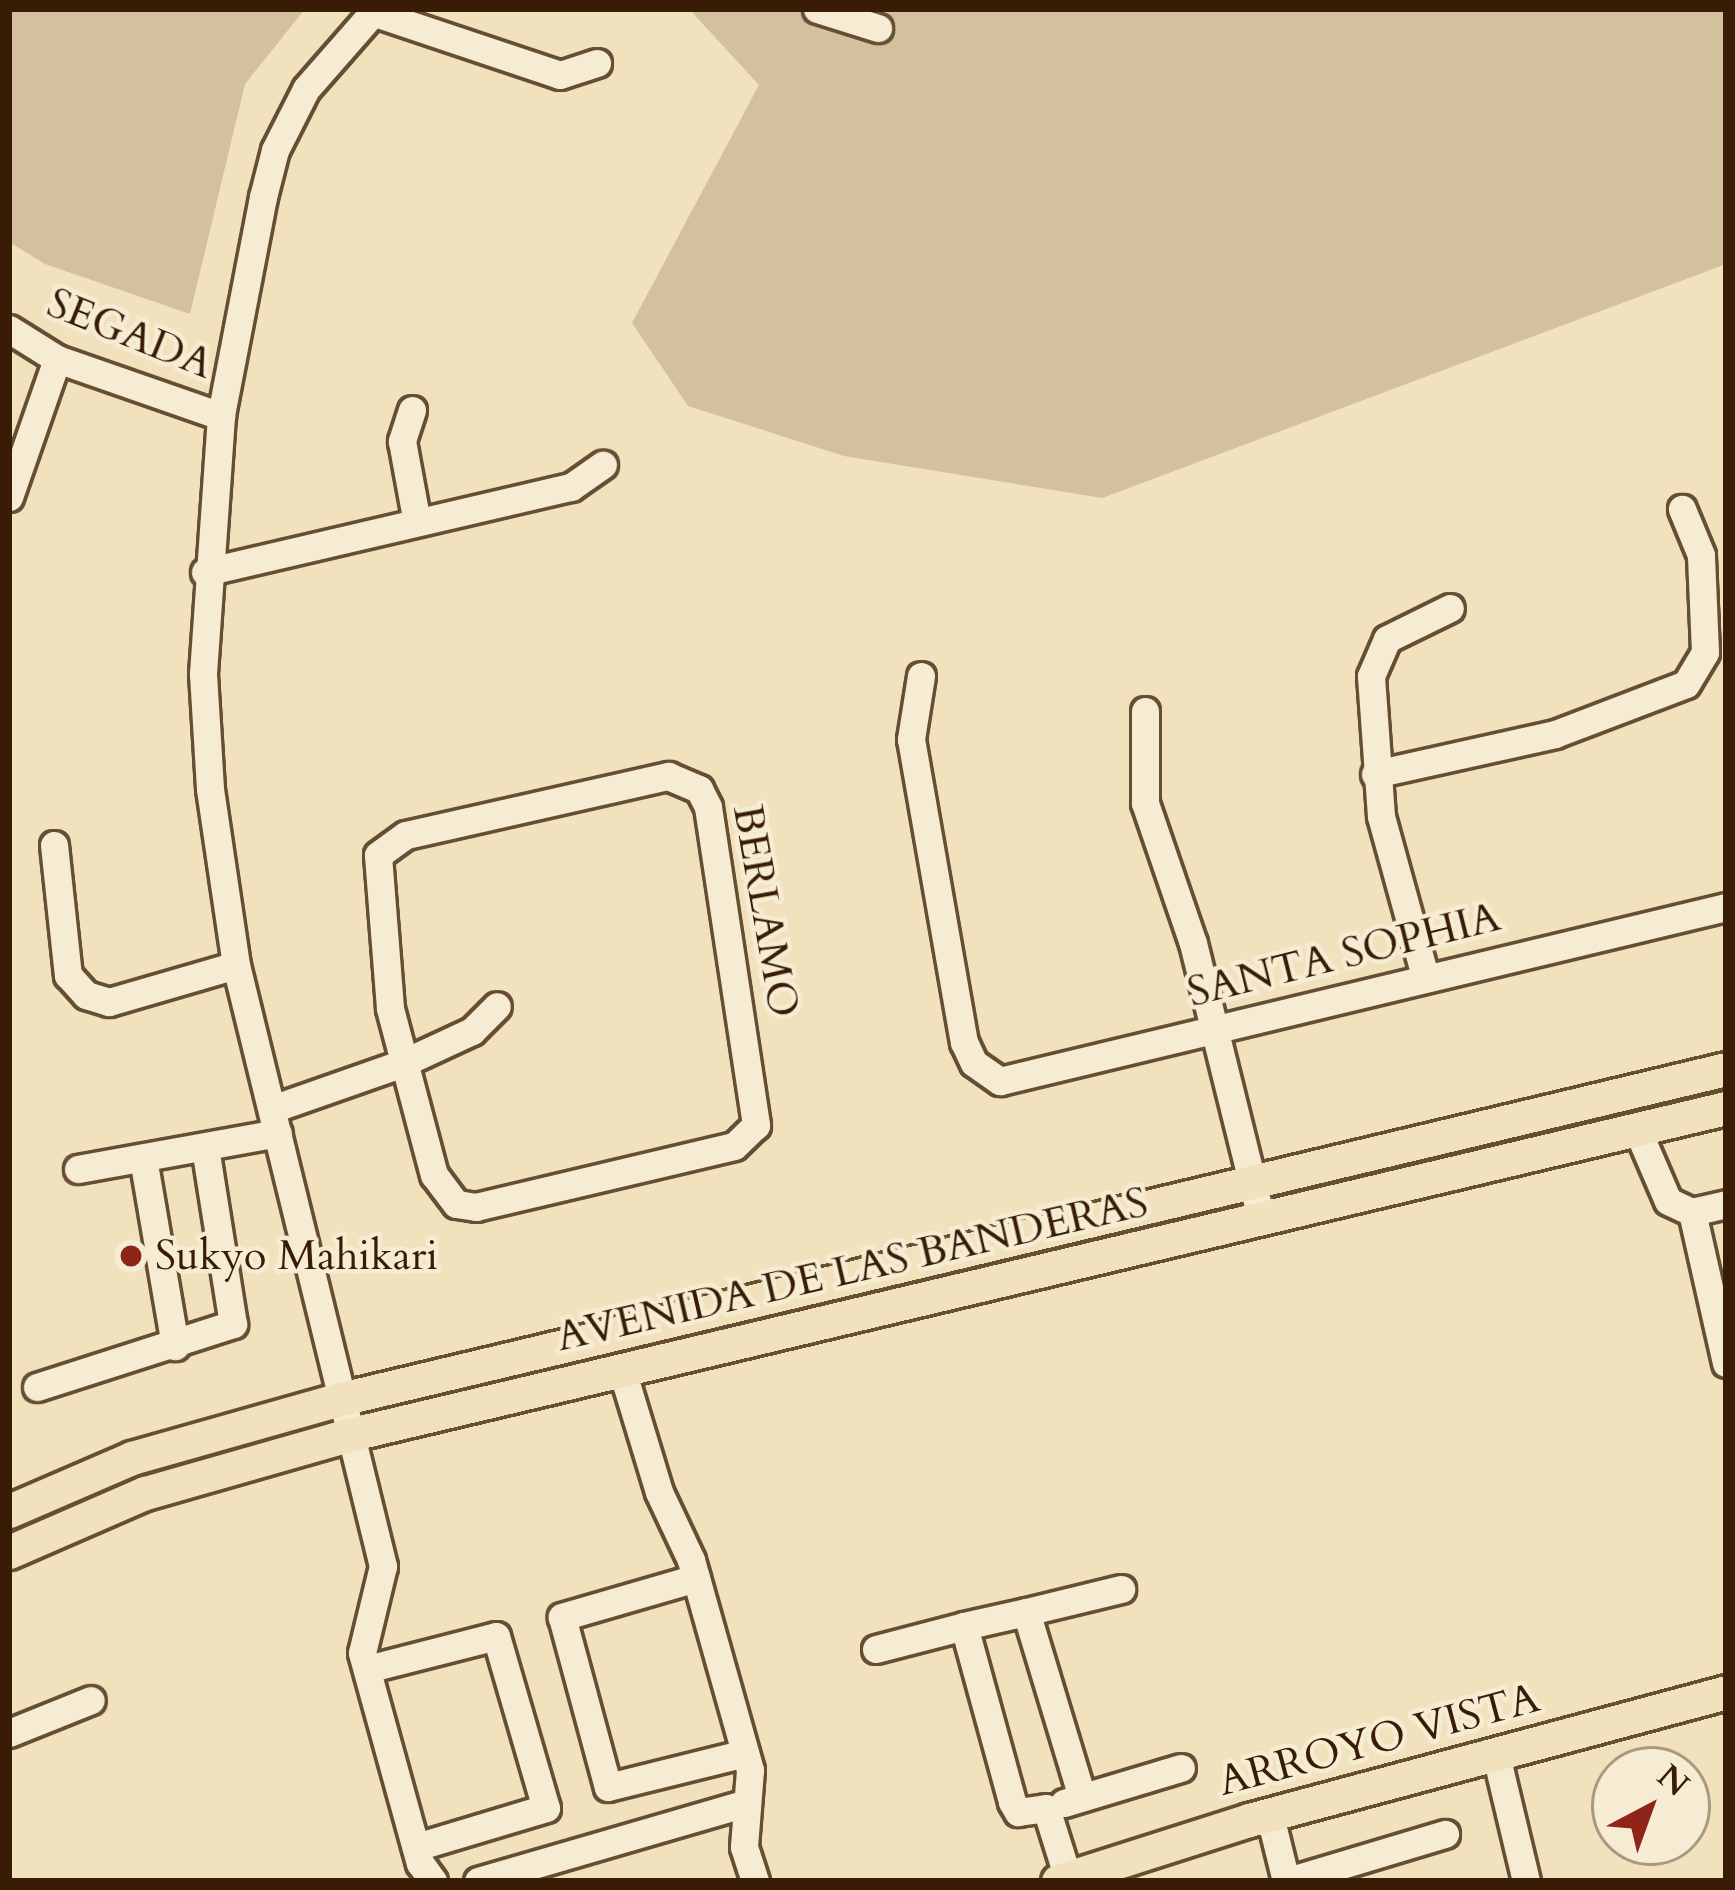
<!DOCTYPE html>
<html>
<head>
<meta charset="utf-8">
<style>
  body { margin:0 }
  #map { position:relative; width:1735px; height:1890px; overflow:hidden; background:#f1e2bd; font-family:Cardo,serif }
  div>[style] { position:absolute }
  .green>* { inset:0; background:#d2c09e }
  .roads { filter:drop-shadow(3px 0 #664e33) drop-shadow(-3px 0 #664e33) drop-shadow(0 3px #664e33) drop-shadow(0 -3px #664e33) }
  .minor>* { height:27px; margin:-13.5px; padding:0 13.5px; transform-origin:13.5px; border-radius:13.5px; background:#f6ecd4 }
  .major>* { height:33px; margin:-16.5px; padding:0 16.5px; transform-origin:16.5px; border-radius:16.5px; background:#f1e2bd }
  .dots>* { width:33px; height:33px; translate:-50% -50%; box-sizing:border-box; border:6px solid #f6ecd4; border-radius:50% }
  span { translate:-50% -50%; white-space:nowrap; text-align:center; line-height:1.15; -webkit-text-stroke:9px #f6ecd4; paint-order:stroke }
  .street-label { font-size:42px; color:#381c05 }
  .poi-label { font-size:42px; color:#381c05 }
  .left { translate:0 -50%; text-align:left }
  .frame { position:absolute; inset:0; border:12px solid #381c05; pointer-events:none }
  .north { position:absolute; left:1591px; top:1746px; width:120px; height:120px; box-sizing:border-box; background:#f6ecd4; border:3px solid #aa9981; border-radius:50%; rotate:41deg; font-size:33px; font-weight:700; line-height:48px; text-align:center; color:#381c05 }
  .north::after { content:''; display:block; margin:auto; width:42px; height:54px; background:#8f2418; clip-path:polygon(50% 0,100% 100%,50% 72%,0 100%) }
</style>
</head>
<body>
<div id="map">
  <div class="green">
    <i style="clip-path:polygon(9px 9px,305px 9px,245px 84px,190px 314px,45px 264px,9px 242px)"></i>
    <i style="clip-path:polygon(689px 9px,1726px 9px,1726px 264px,1102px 498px,844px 456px,688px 406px,632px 323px,759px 85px)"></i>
  </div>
  <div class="roads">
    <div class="minor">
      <i style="left:376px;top:9px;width:106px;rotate:131.2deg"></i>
      <i style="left:306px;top:89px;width:68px;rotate:116.9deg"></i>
      <i style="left:275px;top:150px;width:49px;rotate:104.3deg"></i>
      <i style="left:263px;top:197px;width:223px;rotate:100.9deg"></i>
      <i style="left:221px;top:416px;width:259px;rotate:94deg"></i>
      <i style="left:203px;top:674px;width:115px;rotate:86.5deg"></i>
      <i style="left:210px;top:789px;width:178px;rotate:81.6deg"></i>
      <i style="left:236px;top:965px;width:619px;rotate:76.26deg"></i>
      <i style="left:383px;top:1566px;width:89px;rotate:103.6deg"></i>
      <i style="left:362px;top:1653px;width:218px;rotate:74.6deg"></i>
      <i style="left:420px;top:1863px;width:22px;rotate:54deg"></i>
      <i style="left:817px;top:9px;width:64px;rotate:17.3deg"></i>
      <i style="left:372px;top:12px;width:198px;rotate:18.5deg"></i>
      <i style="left:560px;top:75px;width:39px;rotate:-18deg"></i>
      <i style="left:9px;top:329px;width:57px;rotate:32deg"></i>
      <i style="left:57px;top:359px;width:174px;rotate:19.2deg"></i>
      <i style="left:412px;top:410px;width:33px;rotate:108deg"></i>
      <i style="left:402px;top:441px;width:77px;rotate:79.6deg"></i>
      <i style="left:9px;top:497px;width:146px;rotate:-70.8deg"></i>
      <i style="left:205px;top:572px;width:376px;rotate:-13.1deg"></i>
      <i style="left:571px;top:487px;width:39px;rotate:-35deg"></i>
      <i style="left:921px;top:676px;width:64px;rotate:99deg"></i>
      <i style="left:911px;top:739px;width:308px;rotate:80.1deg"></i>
      <i style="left:964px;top:1042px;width:23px;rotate:65deg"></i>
      <i style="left:974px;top:1063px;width:32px;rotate:35deg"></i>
      <i style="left:1000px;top:1081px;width:747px;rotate:-13.48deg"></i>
      <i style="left:1145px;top:711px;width:92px;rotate:90deg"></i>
      <i style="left:1145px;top:803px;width:148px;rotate:71.1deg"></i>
      <i style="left:1193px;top:943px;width:283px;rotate:76.1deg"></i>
      <i style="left:1375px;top:774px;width:184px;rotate:-12.5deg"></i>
      <i style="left:1555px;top:734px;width:140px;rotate:-20.9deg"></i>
      <i style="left:1686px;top:684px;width:37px;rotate:-59deg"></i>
      <i style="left:1705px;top:652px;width:97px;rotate:-92.4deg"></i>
      <i style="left:1701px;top:555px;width:50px;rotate:-112.4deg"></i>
      <i style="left:668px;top:776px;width:34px;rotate:23deg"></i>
      <i style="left:699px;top:789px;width:20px;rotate:63deg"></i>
      <i style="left:708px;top:807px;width:322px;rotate:81.4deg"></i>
      <i style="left:756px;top:1125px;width:30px;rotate:136deg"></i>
      <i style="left:734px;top:1146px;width:265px;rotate:166.7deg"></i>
      <i style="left:476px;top:1207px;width:20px;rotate:-171deg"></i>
      <i style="left:456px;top:1204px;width:36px;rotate:-127deg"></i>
      <i style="left:434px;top:1175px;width:173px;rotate:-104.8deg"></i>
      <i style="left:390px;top:1008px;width:153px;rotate:-94.5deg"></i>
      <i style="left:378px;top:855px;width:34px;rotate:-36deg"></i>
      <i style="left:406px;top:835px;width:269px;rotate:-12.7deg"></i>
      <i style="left:54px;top:845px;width:131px;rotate:83.9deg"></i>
      <i style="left:68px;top:975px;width:27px;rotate:48deg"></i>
      <i style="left:86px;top:995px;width:24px;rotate:17deg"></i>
      <i style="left:109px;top:1002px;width:132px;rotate:-16.2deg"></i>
      <i style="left:1425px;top:976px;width:166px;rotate:-105.4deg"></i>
      <i style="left:1381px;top:816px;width:140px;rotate:-94.1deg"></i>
      <i style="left:1371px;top:676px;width:40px;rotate:-66.6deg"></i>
      <i style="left:1387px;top:639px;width:70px;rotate:-26.2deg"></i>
      <i style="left:272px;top:1109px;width:139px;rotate:-19.3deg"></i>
      <i style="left:403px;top:1063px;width:76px;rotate:-24.9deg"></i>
      <i style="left:472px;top:1031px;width:35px;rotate:-45deg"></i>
      <i style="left:1637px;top:1129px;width:78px;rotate:66.7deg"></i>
      <i style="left:1668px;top:1201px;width:26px;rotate:25deg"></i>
      <i style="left:1692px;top:1212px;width:35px;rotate:-13deg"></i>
      <i style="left:143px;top:1158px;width:191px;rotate:80.3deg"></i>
      <i style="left:78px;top:1169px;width:203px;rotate:-10.2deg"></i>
      <i style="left:1692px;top:1212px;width:155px;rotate:77.3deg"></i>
      <i style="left:622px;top:1370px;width:127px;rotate:73.1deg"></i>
      <i style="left:659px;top:1492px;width:75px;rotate:64.8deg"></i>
      <i style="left:691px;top:1560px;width:218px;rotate:74.3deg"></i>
      <i style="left:750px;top:1770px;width:77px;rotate:94.5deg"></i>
      <i style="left:744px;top:1847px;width:36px;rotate:72deg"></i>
      <i style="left:37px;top:1387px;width:206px;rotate:-17.8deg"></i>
      <i style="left:233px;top:1324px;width:179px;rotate:-99deg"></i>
      <i style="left:696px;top:1578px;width:140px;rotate:163.8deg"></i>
      <i style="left:562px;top:1617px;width:176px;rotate:74.9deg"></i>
      <i style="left:608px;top:1787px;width:141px;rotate:-13.9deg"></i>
      <i style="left:964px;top:1626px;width:64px;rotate:-12.7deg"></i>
      <i style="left:876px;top:1649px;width:91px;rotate:-14.6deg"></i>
      <i style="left:964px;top:1626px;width:182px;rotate:74.7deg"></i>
      <i style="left:1012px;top:1802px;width:12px;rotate:59deg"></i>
      <i style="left:1018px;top:1812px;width:28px;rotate:-8deg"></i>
      <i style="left:1046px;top:1808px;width:73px;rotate:72.6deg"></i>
      <i style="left:367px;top:1669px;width:133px;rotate:-14.3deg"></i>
      <i style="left:496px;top:1636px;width:179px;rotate:73.8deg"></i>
      <i style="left:546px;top:1808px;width:136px;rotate:163.3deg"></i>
      <i style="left:9px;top:1733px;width:88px;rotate:-21.9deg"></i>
      <i style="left:1496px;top:1755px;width:130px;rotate:76.6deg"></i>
      <i style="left:1082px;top:1797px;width:193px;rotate:-106.8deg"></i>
      <i style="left:1026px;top:1612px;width:98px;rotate:-13.6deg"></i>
      <i style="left:1064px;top:1803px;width:122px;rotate:-16.7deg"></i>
      <i style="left:1270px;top:1816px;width:67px;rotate:76.2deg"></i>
      <i style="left:478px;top:1881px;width:280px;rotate:-16.2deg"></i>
      <i style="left:1288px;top:1881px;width:164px;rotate:-16.7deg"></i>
    </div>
    <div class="major">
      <i style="left:9px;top:1511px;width:134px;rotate:-23.3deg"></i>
      <i style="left:132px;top:1458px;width:217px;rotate:-15.8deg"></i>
      <i style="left:341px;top:1399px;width:1424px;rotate:-13.4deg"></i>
      <i style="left:9px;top:1552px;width:148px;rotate:-23.5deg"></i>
      <i style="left:145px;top:1493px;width:211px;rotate:-15.9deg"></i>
      <i style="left:348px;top:1435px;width:1416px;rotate:-13.35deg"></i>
      <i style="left:1058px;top:1881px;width:201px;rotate:-17.7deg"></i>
      <i style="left:1249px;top:1820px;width:494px;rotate:-15deg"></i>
    </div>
  </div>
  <div class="dots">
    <i style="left:131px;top:1256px;background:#8f2418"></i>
  </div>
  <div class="street-label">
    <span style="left:130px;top:334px;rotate:22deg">SEGADA</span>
    <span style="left:765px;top:911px;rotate:80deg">BERLAMO</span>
    <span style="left:1344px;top:955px;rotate:-14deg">SANTA SOPHIA</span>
    <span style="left:852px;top:1270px;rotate:-13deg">AVENIDA DE LAS BANDERAS</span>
    <span style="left:1379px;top:1740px;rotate:-15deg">ARROYO VISTA</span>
  </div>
  <div class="poi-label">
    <span class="left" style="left:155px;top:1256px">Sukyo Mahikari</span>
  </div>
  <div class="frame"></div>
  <div class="north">N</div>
</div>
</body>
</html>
